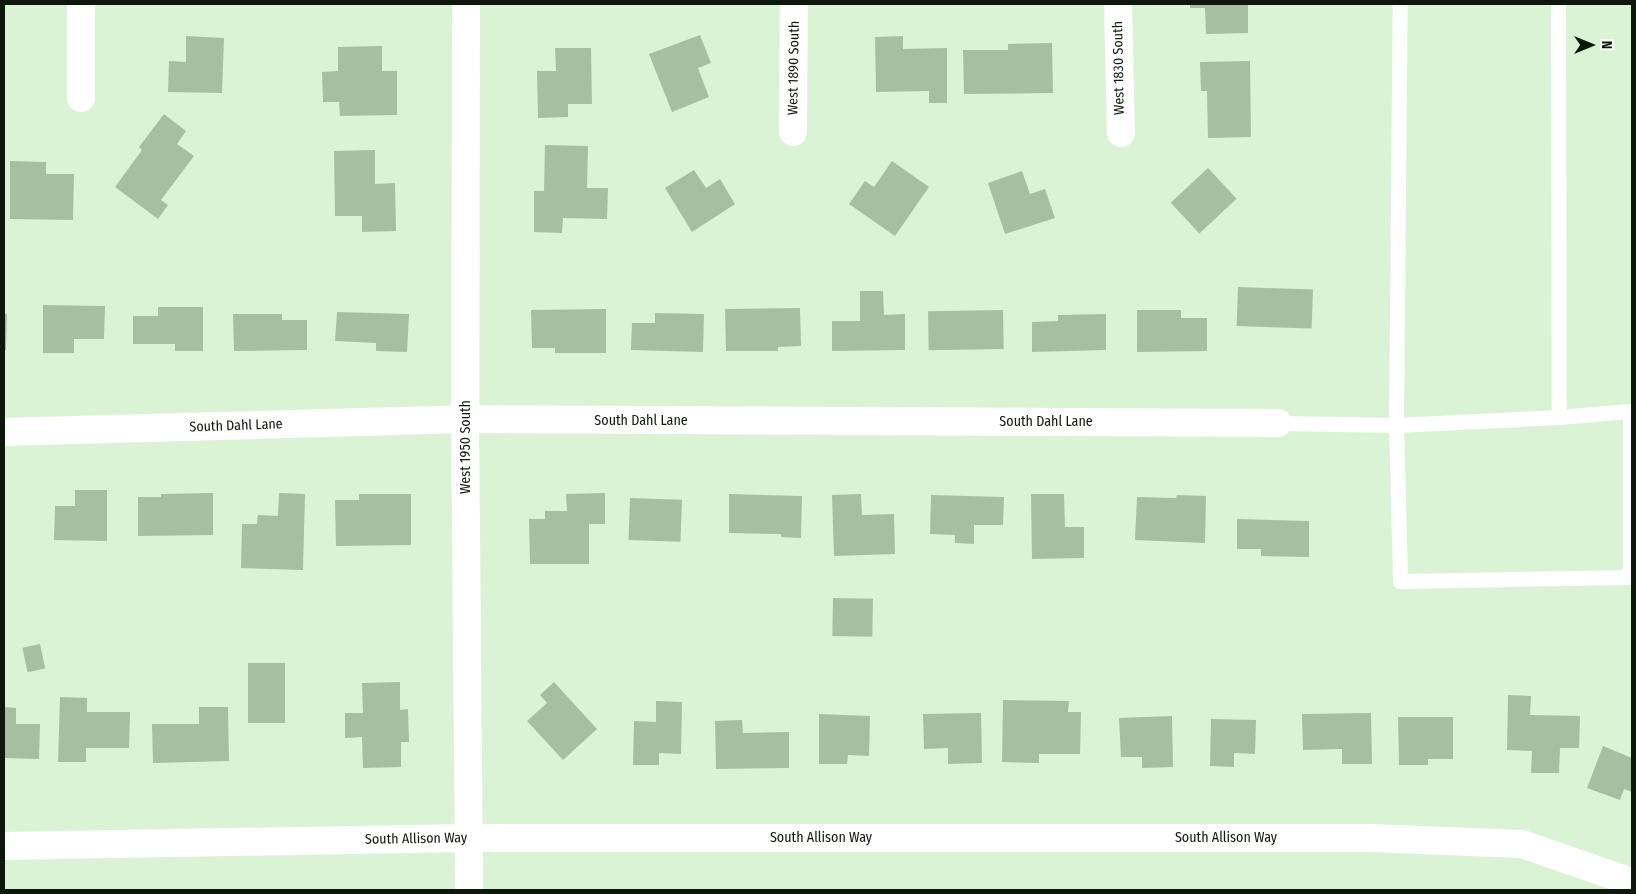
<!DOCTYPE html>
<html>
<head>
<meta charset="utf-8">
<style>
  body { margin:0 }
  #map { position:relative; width:1636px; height:894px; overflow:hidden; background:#daf3d4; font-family:"Fira Sans Condensed",sans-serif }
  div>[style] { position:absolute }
  .building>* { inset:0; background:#a7bfa1; transform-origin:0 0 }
  .lane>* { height:15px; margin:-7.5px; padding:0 7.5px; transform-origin:7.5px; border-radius:7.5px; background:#fff }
  .street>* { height:28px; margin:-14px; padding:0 14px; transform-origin:14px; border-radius:14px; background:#fff }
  span { translate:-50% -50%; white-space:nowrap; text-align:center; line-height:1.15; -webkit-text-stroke:4px #fff; paint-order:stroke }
  .street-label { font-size:14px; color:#0e170c }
  .frame { position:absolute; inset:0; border:5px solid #0e170c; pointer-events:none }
  .north { position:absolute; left:1566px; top:20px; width:50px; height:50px; -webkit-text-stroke:4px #fff; paint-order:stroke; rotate:90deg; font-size:14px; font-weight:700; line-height:20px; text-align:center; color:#0e170c }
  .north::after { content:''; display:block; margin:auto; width:18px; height:22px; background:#0e170c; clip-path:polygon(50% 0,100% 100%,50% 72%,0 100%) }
</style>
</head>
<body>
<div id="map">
  <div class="building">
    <i style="clip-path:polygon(1190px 4px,1248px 4px,1248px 33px,1206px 34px,1205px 8px,1190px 8px)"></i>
    <i style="clip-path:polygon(700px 35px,711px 63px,698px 68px,709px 97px,672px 112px,649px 54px)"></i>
    <i style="clip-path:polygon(186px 36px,224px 38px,222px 93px,168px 92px,169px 61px,186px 62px)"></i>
    <i style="clip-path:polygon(903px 36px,903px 49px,947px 48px,947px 103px,929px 103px,929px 91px,876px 92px,875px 37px)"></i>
    <i style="clip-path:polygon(1052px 43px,1053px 93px,964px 94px,963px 50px,1008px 50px,1008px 44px)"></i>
    <i style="clip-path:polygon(382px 46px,382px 71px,397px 71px,397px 115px,340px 116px,339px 102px,323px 102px,322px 72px,338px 71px,338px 47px)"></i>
    <i style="clip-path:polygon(555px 48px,591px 48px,592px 104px,568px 104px,568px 117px,538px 118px,537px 71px,556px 71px)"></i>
    <i style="clip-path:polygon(1250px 61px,1251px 137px,1208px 138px,1207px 91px,1201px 91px,1200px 62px)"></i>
    <i style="clip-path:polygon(164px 114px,186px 131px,177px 144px,194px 156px,161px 200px,168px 205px,158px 219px,115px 187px,142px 150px,139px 147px)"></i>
    <i style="clip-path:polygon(545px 145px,588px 146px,587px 188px,608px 188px,607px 219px,563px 218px,562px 233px,534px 232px,534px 191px,544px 191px)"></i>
    <i style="clip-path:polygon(375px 150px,375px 184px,395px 183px,396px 231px,362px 232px,362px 216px,335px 216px,334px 151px)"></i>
    <i style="clip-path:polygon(10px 161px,46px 162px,46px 174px,74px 174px,73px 220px,10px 219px)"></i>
    <i style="clip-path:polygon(892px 161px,929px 187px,895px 236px,849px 204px,865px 181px,874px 187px)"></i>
    <i style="left:1208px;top:168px;width:42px;height:51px;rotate:47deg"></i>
    <i style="clip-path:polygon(694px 170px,706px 188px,720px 179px,735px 204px,692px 232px,665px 188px)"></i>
    <i style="clip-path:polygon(1022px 171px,1030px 194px,1045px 189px,1055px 218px,1005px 234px,988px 183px)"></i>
    <i style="left:1238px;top:287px;width:75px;height:39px;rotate:2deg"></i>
    <i style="clip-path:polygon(860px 291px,883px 291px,884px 315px,905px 314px,905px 350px,832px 351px,832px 321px,860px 321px)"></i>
    <i style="clip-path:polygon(43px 305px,105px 306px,104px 339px,74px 339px,74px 353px,43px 353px)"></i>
    <i style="clip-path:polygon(158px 307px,203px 307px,203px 351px,175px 351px,175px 344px,133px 344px,133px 316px,158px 316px)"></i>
    <i style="clip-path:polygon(800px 308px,801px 346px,778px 347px,778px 351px,726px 351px,725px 309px)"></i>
    <i style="clip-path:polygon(606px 309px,606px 353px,555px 353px,555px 348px,532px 348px,531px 310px)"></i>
    <i style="left:1003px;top:310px;width:39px;height:75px;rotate:89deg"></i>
    <i style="clip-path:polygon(1137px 310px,1181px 310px,1181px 318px,1207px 318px,1207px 351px,1137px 352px)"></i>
    <i style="clip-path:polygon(337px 312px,409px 314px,407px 352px,376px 351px,376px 343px,335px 341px)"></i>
    <i style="clip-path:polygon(4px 313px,7px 314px,6px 350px,4px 350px)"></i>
    <i style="clip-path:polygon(655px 313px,704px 314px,703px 352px,631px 350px,632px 323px,655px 323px)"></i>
    <i style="clip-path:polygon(233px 314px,282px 314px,282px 320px,307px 320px,307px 350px,234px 351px)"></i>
    <i style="clip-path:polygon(1106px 314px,1106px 350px,1032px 352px,1032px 322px,1058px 321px,1058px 315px)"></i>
    <i style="clip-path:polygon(75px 490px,107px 490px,107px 541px,54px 540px,55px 506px,75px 506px)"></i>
    <i style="clip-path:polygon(213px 493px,213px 535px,138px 536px,138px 497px,161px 497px,161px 494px)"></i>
    <i style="clip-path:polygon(279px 493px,305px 494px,303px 570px,241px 568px,242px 524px,257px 524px,258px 515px,278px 516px)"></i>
    <i style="clip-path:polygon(605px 493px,605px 524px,589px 524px,589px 564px,530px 564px,529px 519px,545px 519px,545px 511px,567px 511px,566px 494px)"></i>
    <i style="clip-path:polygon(359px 494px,411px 494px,411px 545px,336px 546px,335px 500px,359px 500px)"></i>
    <i style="clip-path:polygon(729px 494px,802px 496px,801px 538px,781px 537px,781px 534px,729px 533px)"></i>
    <i style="clip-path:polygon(861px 494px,862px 515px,894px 514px,895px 554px,834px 556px,832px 495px)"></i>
    <i style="clip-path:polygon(1031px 494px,1064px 494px,1065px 527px,1084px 527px,1084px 558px,1032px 559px)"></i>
    <i style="clip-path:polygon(931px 495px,1004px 497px,1003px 525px,974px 525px,974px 544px,955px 543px,955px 535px,930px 534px)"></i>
    <i style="clip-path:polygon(1177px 495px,1206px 496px,1205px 543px,1135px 540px,1137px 497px,1176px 498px)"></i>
    <i style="left:630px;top:498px;width:52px;height:42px;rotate:2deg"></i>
    <i style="clip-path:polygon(1237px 519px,1309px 521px,1309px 557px,1261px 556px,1261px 549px,1237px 549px)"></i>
    <i style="left:833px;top:598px;width:40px;height:38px;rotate:1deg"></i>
    <i style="left:40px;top:644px;width:25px;height:18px;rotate:78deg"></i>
    <i style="left:248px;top:663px;width:37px;height:60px"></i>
    <i style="clip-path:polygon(400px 682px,400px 710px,408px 709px,409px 742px,401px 742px,401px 767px,363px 768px,362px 737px,345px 738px,345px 713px,363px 713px,362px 683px)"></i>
    <i style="clip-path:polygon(554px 682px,597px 729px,563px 760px,527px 721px,547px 703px,540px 695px)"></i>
    <i style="clip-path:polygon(1508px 695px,1531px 696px,1530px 715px,1580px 716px,1579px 748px,1560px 748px,1559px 773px,1531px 773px,1532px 751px,1507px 750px)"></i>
    <i style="clip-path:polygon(60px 697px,87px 698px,87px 712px,130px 712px,129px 748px,86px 748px,86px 762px,58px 762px)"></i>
    <i style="clip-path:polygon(1003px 700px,1069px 701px,1068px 712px,1081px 712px,1080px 754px,1039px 754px,1039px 763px,1002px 762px)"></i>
    <i style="clip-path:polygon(656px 701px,682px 702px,681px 754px,659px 753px,659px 765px,633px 765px,634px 721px,656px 722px)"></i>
    <i style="clip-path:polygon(4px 707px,16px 708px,16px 724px,40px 724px,39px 759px,4px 758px)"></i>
    <i style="clip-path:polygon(199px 707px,228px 707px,229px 761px,153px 763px,152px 724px,199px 724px)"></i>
    <i style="clip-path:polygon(981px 713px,982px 763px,948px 764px,948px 748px,924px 749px,923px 714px)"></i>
    <i style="clip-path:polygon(1371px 713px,1372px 764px,1342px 764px,1342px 749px,1303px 750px,1302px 714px)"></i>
    <i style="clip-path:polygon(819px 714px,870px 716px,869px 756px,848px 755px,847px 764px,819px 764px)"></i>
    <i style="clip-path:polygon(1172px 716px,1173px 767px,1142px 768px,1142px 757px,1121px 757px,1119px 718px)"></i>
    <i style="clip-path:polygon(1398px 717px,1453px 717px,1453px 759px,1428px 759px,1428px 765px,1399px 765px)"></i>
    <i style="clip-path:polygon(1211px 719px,1256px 720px,1255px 754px,1234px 753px,1234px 767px,1210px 766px)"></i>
    <i style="clip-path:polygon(742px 720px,743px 733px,789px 732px,789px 768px,716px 769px,715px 721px)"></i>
    <i style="clip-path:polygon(1603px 746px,1632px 758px,1632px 792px,1624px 789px,1620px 800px,1587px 788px)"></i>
  </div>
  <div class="lane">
    <i style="left:1558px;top:4px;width:413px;rotate:89.9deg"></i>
    <i style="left:1559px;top:417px;width:163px;rotate:177.2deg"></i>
    <i style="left:1396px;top:425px;width:156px;rotate:88.5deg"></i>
    <i style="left:1400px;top:581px;width:232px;rotate:-1deg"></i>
    <i style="left:1559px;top:417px;width:71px;rotate:-4.8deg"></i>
    <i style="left:1278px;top:423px;width:118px;rotate:1deg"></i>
    <i style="left:1396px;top:425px;width:421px;rotate:-89.5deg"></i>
    <i style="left:1630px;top:577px;width:166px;rotate:-90deg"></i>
    <i style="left:1630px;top:411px;width:2px"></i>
  </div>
  <div class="street">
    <i style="left:81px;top:4px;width:94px;rotate:90deg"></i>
    <i style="left:466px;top:4px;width:415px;rotate:90.1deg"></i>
    <i style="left:465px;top:419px;width:471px;rotate:89.5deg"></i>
    <i style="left:1118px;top:4px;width:129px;rotate:88.7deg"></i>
    <i style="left:793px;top:132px;width:128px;rotate:-89.6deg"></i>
    <i style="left:4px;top:432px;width:461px;rotate:-1.6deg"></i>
    <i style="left:465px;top:419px;width:813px;rotate:0.28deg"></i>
    <i style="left:4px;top:846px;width:465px;rotate:-1deg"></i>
    <i style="left:469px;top:838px;width:901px"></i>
    <i style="left:1370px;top:838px;width:152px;rotate:2.3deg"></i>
    <i style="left:1522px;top:844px;width:116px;rotate:19.1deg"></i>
  </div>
  <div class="street-label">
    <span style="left:794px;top:68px;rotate:-89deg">West 1890 South</span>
    <span style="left:1119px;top:68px;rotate:-91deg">West 1830 South</span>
    <span style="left:641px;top:421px">South Dahl Lane</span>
    <span style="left:1046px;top:422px">South Dahl Lane</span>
    <span style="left:236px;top:426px;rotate:-2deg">South Dahl Lane</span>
    <span style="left:466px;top:447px;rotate:-90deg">West 1950 South</span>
    <span style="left:821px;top:838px">South Allison Way</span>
    <span style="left:1226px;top:838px">South Allison Way</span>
    <span style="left:416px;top:839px;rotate:-1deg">South Allison Way</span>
  </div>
  <div class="frame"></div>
  <div class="north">N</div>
</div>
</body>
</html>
